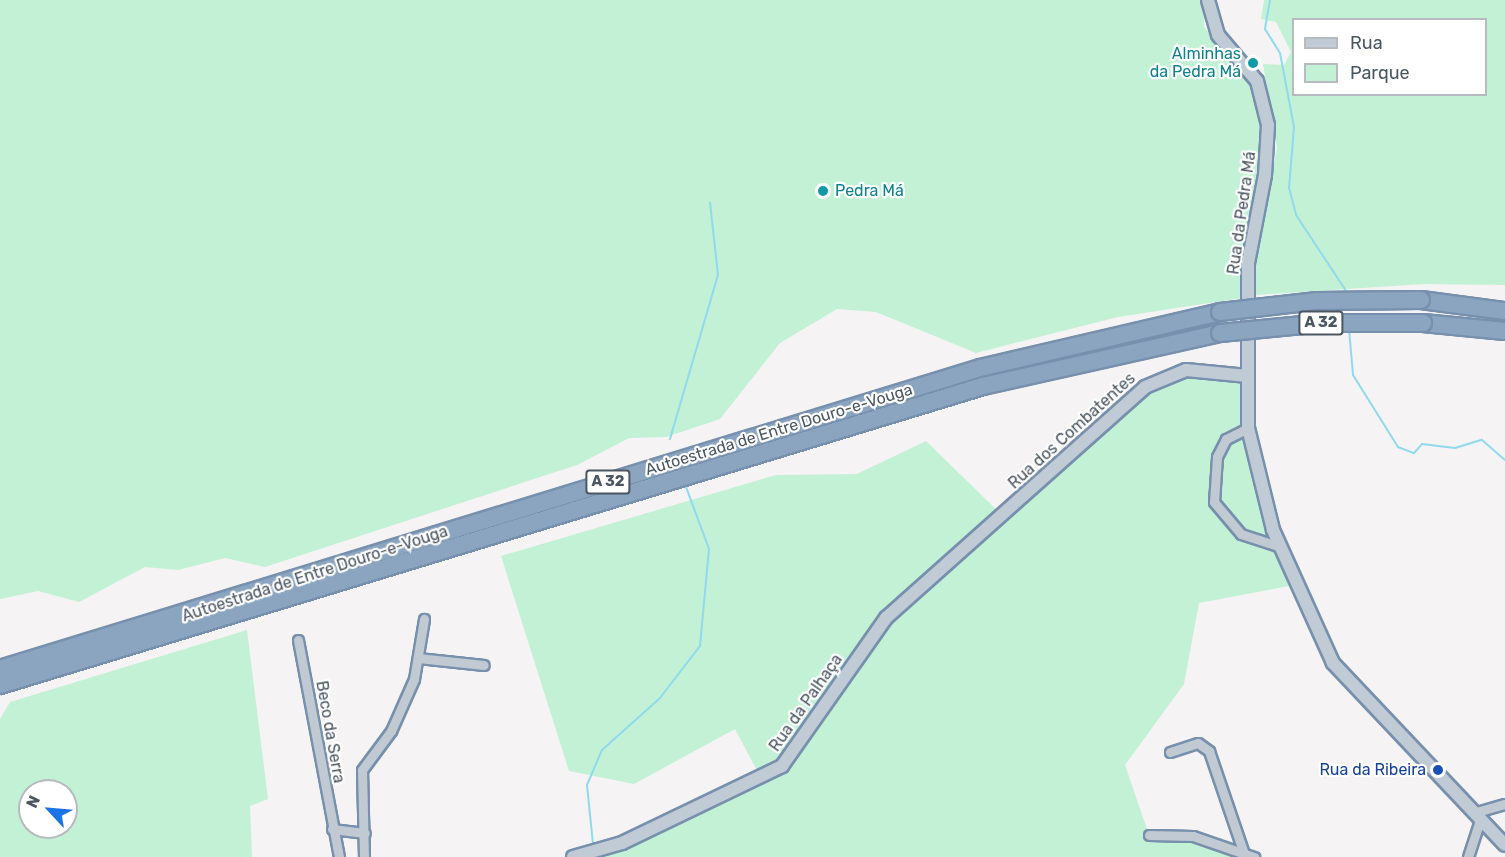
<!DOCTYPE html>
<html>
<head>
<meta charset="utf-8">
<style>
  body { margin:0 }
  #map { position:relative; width:1505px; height:857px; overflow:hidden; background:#f5f3f3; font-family:Rubik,sans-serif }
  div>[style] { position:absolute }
  .green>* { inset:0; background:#c3f1d5 }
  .stream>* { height:2px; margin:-1px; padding:0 1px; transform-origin:1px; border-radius:1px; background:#90daee }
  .roads { filter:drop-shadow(2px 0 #7690ad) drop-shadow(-2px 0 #7690ad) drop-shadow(0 2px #7690ad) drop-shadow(0 -2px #7690ad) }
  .street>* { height:9px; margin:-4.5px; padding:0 4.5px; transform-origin:4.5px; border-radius:4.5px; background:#c1cad2 }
  .secondary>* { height:12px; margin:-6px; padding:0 6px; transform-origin:6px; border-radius:6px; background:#c1cbd6 }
  .highway>* { height:16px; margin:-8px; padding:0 8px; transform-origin:8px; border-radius:8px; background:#8ba5c1 }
  .bridges { filter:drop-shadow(2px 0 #7690ad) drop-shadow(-2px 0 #7690ad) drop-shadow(0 2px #7690ad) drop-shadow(0 -2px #7690ad) }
  .highway-bridge>* { height:16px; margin:-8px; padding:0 8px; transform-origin:8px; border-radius:8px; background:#8ba5c1 }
  .dots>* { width:16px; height:16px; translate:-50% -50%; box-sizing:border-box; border:3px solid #fff; border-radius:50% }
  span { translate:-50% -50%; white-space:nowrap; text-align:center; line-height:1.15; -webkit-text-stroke:4.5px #fff; paint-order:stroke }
  .shield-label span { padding:2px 4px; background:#fff; border:2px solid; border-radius:4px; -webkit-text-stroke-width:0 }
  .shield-label { font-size:15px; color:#4a5661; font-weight:700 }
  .culture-label { font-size:16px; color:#0d838f }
  .right { translate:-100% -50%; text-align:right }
  .left { translate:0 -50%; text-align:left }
  .street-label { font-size:16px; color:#4a5661 }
  .transit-label { font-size:16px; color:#164399 }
  .legend { position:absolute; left:1292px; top:18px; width:195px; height:78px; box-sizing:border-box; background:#fff; border:2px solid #b7bbc0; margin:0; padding:8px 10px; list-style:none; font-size:18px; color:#4a5661 }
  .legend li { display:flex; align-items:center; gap:12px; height:30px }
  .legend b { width:30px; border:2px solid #b7bbc0 }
  .north { position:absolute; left:18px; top:779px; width:60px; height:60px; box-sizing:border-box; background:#fff; border:2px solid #b7bbc0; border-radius:50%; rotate:296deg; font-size:16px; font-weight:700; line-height:24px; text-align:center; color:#4a5661 }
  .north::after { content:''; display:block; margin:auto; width:21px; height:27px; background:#1a73e8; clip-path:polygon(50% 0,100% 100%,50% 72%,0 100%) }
</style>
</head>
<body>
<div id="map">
  <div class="green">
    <i style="clip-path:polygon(0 0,1205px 0,1204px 27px,1249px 80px,1261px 123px,1261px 168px,1242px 264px,1242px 298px,1118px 317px,976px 353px,876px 312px,837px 309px,780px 343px,720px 419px,666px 437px,629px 438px,577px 465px,265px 567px,225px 558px,178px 570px,145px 567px,79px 602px,38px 591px,0 599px)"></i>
    <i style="clip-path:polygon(evenodd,1264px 0,1505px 0,1505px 285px,1425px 284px,1255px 295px,1255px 257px,1277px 148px,1263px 64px,1284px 65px,1291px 52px,1276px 22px,1261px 19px,1264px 0,1294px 20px,1486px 20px,1486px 94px,1294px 94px,1294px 20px)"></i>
    <i style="clip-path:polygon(1163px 375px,1248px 376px,1257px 481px,1299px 584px,1199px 603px,1184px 684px,1125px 765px,1149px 835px,1193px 836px,1245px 857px,594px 857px,761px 778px,735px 729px,634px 784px,569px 771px,501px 556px,776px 475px,857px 474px,926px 441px,1004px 517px)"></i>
    <i style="clip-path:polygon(evenodd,247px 630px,268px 799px,250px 806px,252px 857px,0 857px,0 719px,10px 702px,247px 630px,30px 791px,66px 791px,66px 827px,30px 827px,30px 791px)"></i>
  </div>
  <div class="stream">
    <i style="left:1270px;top:0;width:29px;rotate:100deg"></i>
    <i style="left:1265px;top:29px;width:28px;rotate:58deg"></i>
    <i style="left:1280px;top:53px;width:75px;rotate:79.3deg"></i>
    <i style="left:1294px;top:127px;width:61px;rotate:94.7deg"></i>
    <i style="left:1289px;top:188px;width:28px;rotate:75deg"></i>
    <i style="left:1296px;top:215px;width:95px;rotate:56.6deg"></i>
    <i style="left:1349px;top:329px;width:46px;rotate:85deg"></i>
    <i style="left:1353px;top:375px;width:85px;rotate:58deg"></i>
    <i style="left:1398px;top:447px;width:17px;rotate:21deg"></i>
    <i style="left:1414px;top:453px;width:12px;rotate:-48deg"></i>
    <i style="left:1422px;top:444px;width:33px;rotate:7deg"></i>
    <i style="left:1455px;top:448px;width:28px;rotate:-17deg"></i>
    <i style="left:1482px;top:440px;width:30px;rotate:41deg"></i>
    <i style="left:670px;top:439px;width:171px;rotate:-73.7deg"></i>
    <i style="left:718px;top:275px;width:73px;rotate:-96.3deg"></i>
    <i style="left:416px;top:686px;width:25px;rotate:-78deg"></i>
    <i style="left:593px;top:844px;width:59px;rotate:-95.8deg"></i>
    <i style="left:587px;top:785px;width:38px;rotate:-67deg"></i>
    <i style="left:602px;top:750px;width:78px;rotate:-41.9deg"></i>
    <i style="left:660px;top:698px;width:66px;rotate:-52.4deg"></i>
    <i style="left:700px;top:646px;width:97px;rotate:-84.7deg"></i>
    <i style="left:709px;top:549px;width:69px;rotate:-110.3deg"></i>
  </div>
  <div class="roads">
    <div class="street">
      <i style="left:1248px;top:428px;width:25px;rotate:153deg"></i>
      <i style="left:1226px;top:439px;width:20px;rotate:117deg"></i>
      <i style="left:1217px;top:457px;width:45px;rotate:93.8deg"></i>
      <i style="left:1214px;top:502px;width:42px;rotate:49.8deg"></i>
      <i style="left:1241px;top:534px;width:42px;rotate:18deg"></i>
      <i style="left:298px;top:640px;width:221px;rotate:79.3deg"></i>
      <i style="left:418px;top:658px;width:66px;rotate:6.1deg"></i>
      <i style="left:1170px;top:752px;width:29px;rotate:-18deg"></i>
      <i style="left:1198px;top:743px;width:14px;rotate:36deg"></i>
      <i style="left:1209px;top:751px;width:112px;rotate:71.2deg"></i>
      <i style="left:1473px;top:813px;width:33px;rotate:-16deg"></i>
      <i style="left:332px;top:829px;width:33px;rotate:7deg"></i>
      <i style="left:1149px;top:835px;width:44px;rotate:1.3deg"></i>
      <i style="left:1193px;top:836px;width:65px;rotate:19deg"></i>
      <i style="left:364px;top:857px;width:87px;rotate:-91.3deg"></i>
      <i style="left:362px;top:770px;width:49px;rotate:-53.4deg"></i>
      <i style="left:391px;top:731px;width:57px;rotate:-66.1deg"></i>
      <i style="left:414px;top:679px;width:61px;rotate:-80.5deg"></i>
      <i style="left:1468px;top:857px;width:38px;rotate:-72deg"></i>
    </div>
    <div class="secondary">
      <i style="left:1208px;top:0;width:36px;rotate:74deg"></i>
      <i style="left:1218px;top:35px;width:60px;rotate:49.7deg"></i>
      <i style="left:1257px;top:81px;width:45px;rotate:76deg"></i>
      <i style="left:1268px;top:125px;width:50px;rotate:93.4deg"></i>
      <i style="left:1265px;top:175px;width:90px;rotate:100.9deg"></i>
      <i style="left:1248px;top:263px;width:165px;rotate:90deg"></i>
      <i style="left:1248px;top:428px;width:105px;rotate:76.2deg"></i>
      <i style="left:1273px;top:530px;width:146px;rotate:65.7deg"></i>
      <i style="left:1333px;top:663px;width:250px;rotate:46.6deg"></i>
      <i style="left:573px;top:857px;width:51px;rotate:-15.9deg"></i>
      <i style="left:622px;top:843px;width:178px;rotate:-25.7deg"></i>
      <i style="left:782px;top:766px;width:181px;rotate:-54.9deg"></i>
      <i style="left:886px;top:618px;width:347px;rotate:-41.7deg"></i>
      <i style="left:1145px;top:387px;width:44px;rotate:-22.5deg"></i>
      <i style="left:1186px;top:370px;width:62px;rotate:5.5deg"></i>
    </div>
    <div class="highway">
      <i style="left:1421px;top:300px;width:85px;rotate:7.5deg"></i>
      <i style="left:1423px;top:323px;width:82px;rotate:5.6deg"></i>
      <i style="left:0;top:669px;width:1025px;rotate:-17.07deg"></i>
      <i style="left:980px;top:368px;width:246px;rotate:-13.1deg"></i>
      <i style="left:0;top:685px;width:1027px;rotate:-16.92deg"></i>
      <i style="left:983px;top:386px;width:243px;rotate:-12.6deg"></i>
    </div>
  </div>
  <div class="bridges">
    <div class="highway-bridge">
      <i style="left:1220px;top:312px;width:98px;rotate:-6.5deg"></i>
      <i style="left:1317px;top:301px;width:104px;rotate:-0.6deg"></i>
      <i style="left:1220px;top:333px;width:104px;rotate:-5.5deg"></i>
      <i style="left:1324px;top:323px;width:99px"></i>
    </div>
  </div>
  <div class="dots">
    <i style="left:1253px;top:63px;background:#0f9aa8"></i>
    <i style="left:823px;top:191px;background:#0f9aa8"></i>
    <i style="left:1438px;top:770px;background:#1a4fb4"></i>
  </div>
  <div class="shield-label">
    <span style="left:1321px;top:323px">A 32</span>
    <span style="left:608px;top:482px">A 32</span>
  </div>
  <div class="culture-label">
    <span class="right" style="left:1241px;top:63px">Alminhas<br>da Pedra Má</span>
    <span class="left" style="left:835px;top:191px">Pedra Má</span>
  </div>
  <div class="street-label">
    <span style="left:1242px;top:213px;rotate:-82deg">Rua da Pedra Má</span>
    <span style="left:779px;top:430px;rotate:-17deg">Autoestrada de Entre Douro-e-Vouga</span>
    <span style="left:1072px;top:431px;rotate:-42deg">Rua dos Combatentes</span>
    <span style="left:315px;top:574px;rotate:-18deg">Autoestrada de Entre Douro-e-Vouga</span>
    <span style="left:806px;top:703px;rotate:-55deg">Rua da Palhaça</span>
    <span style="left:330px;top:732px;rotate:80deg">Beco da Serra</span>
  </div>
  <div class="transit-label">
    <span class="right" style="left:1426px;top:770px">Rua da Ribeira</span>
  </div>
  <ul class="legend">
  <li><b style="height:8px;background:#c1cbd6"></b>Rua</li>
  <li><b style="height:16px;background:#c3f1d5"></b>Parque</li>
  </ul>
  <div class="north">N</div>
</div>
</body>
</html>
